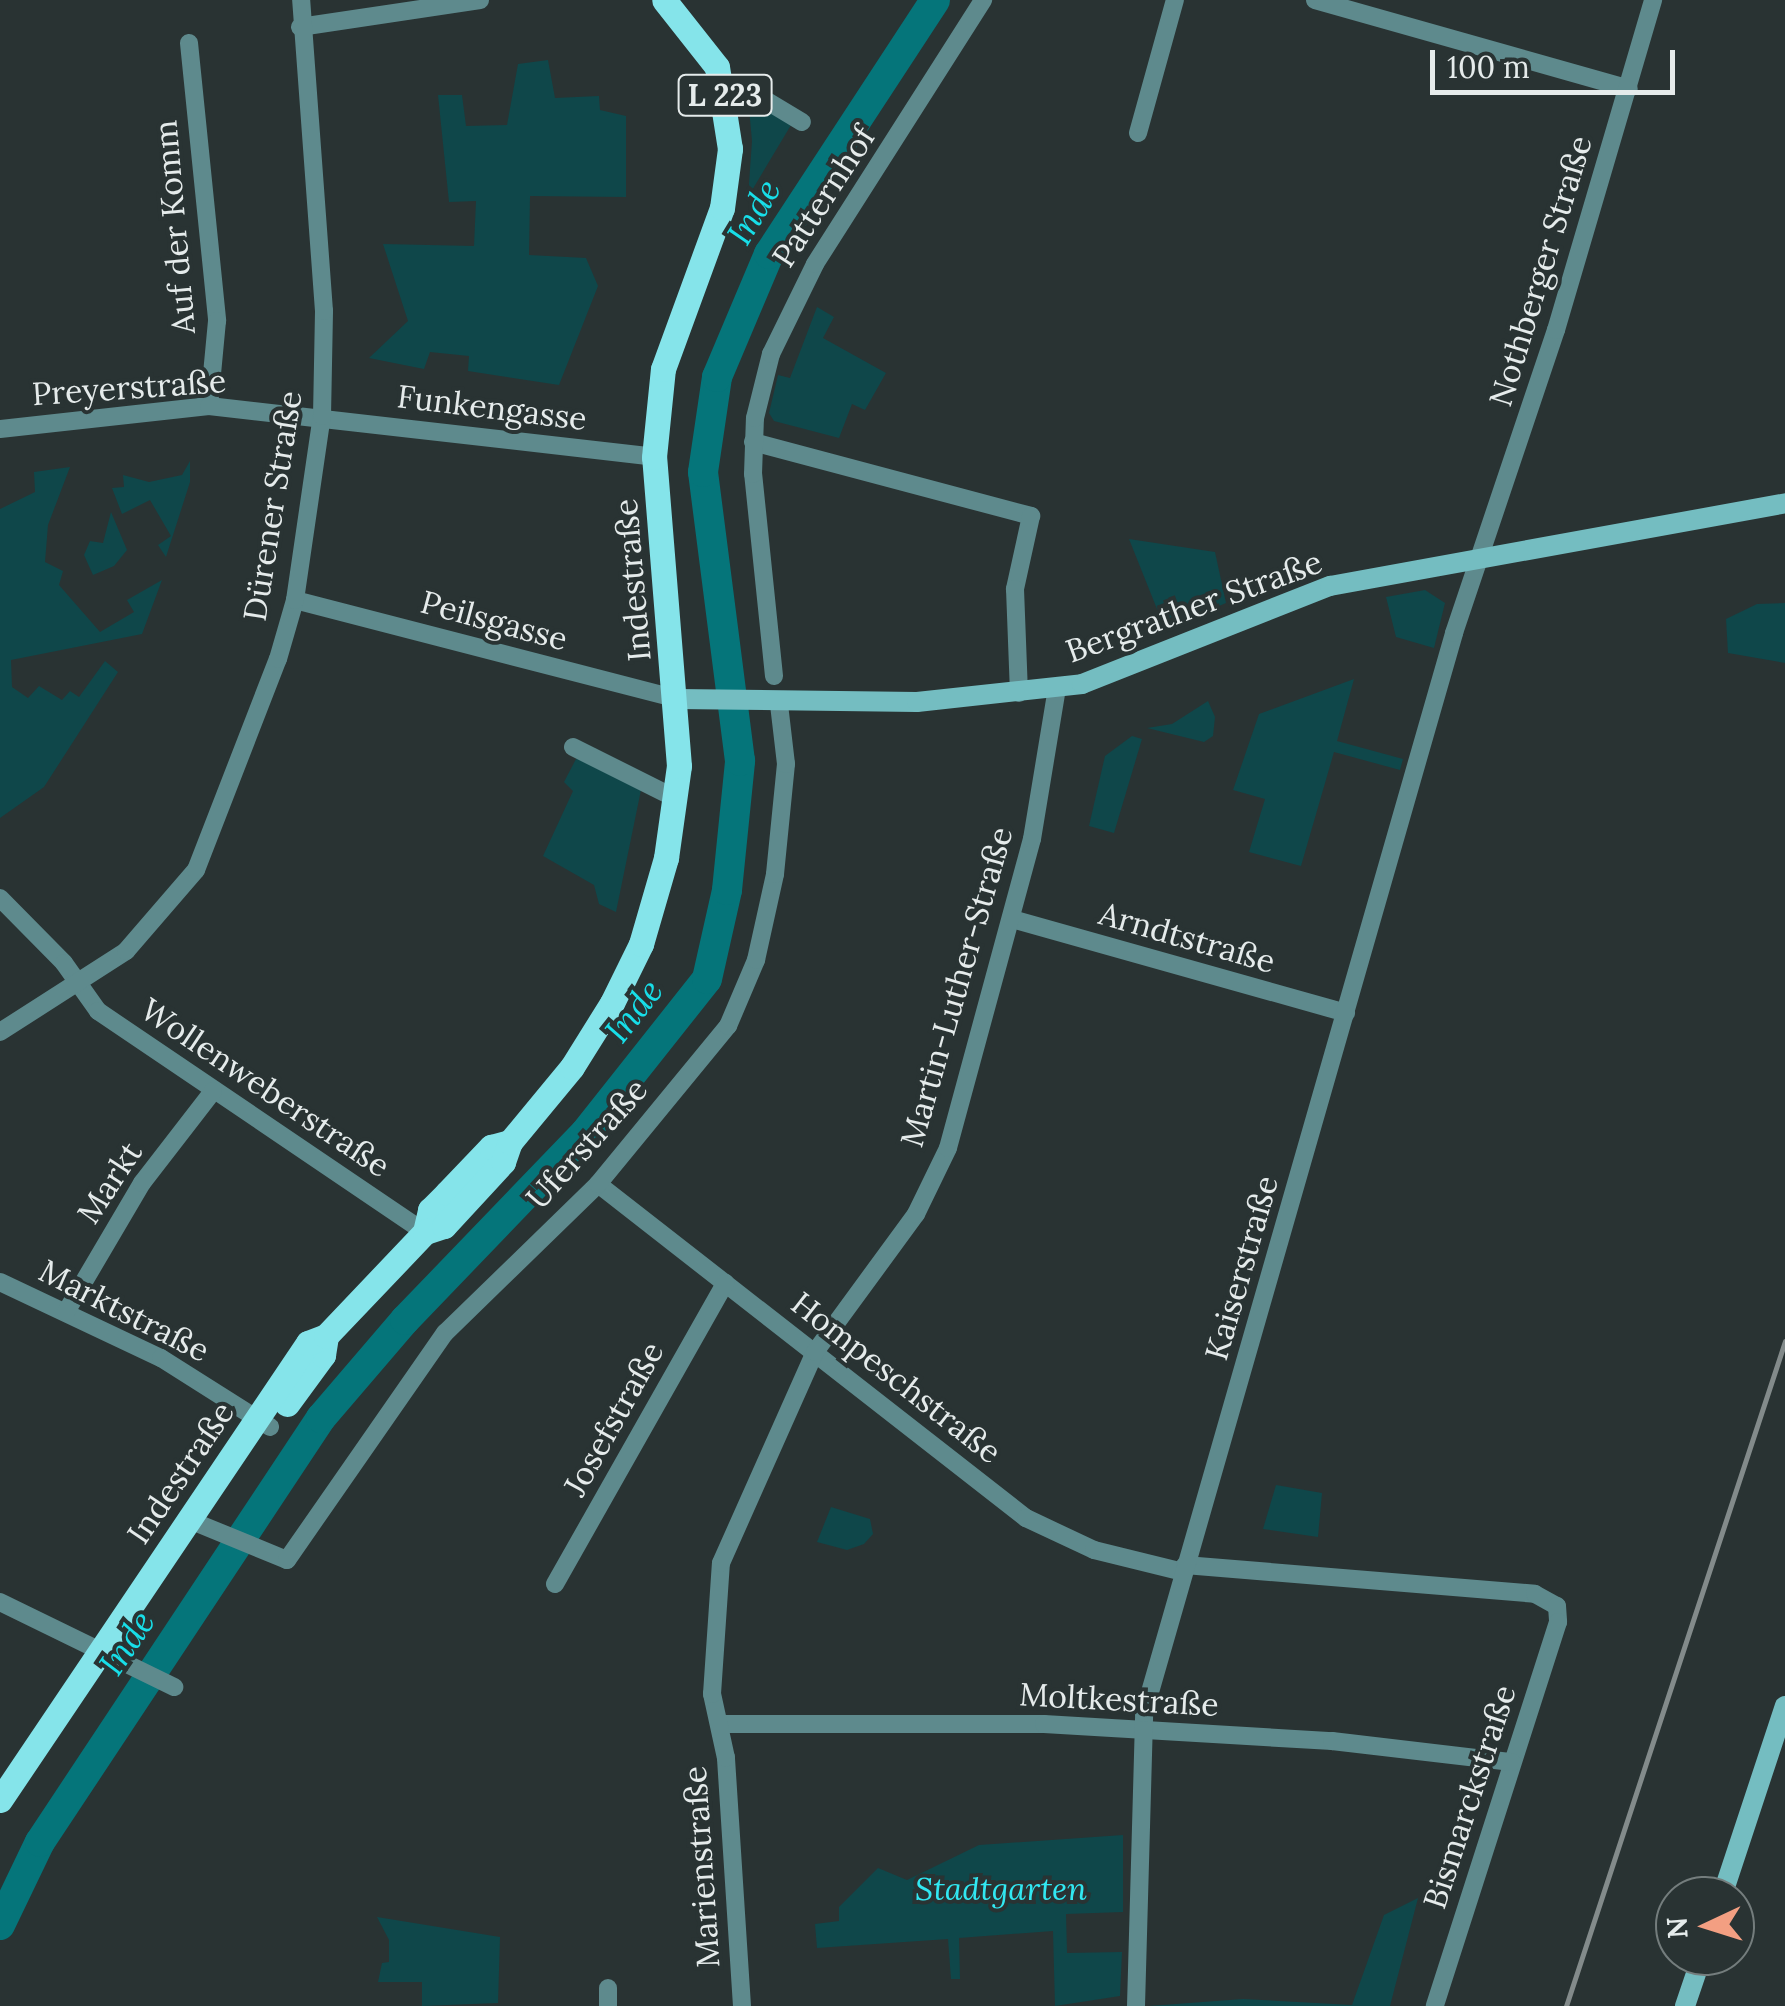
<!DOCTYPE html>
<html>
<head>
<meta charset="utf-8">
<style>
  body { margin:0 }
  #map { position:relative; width:1785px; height:2006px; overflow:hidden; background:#293333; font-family:Lora,serif }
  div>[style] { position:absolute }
  .green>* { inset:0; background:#0f474a }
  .river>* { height:30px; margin:-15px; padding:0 15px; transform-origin:15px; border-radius:15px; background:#05757a }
  .street>* { height:18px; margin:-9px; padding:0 9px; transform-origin:9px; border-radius:9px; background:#5e8a8d }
  .secondary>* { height:20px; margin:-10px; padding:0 10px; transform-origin:10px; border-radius:10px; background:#74bdc1 }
  .primary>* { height:25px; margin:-12.5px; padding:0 12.5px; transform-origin:12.5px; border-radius:12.5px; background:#85e4ea }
  .rail>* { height:5px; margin:-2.5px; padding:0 2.5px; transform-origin:2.5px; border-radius:2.5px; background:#838b8b }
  span { translate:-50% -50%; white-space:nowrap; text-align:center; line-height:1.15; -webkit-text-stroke:8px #293333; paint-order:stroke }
  .shield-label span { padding:2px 8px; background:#293333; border:2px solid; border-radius:8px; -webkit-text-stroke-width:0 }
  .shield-label { font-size:30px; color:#e5ebeb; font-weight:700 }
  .street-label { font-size:32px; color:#e5ebeb }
  .park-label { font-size:32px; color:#31e8f2; font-style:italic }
  .water-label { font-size:35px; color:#18dee8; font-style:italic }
  .north { position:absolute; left:1655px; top:1876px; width:100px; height:100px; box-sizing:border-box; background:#293333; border:2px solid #747d7d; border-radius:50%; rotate:266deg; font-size:28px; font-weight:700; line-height:40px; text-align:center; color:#e5ebeb }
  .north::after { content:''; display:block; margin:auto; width:35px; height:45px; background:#f39f82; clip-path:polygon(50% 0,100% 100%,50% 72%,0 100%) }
  .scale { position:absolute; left:1430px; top:50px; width:245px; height:45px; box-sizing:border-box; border:5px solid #e5ebeb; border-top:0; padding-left:12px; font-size:30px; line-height:35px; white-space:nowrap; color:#e5ebeb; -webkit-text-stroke:8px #293333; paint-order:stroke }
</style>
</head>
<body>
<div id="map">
  <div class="green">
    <i style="clip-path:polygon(548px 60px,555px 98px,599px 96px,600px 110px,626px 116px,626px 197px,530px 196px,529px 255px,586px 258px,598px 286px,559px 385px,468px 371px,469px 356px,430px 352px,424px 369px,369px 358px,408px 321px,383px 244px,474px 246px,476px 201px,449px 202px,438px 95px,462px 95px,466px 126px,507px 125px,518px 64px)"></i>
    <i style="clip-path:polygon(748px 97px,791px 125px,748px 197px,752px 141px)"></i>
    <i style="clip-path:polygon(817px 307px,834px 317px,823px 338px,886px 373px,865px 410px,852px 404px,839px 438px,774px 421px,769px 413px,778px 375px,790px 378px)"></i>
    <i style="clip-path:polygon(190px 461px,190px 482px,166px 557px,158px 545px,171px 536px,150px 500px,122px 514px,112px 488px,124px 487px,123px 475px,149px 482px,182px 475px)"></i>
    <i style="clip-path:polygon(70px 467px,48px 525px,45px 562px,63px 571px,59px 585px,100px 632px,134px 612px,127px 600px,162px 580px,142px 634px,11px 660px,12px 687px,28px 698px,39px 686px,62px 700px,70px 691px,79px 697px,105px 661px,118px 672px,44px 787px,0 818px,0 509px,35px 492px,34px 472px)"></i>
    <i style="clip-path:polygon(111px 512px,127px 550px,114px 566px,93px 575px,84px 555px,90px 541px,103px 543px)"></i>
    <i style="clip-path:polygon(1129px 539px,1215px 552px,1226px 603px,1165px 629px)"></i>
    <i style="clip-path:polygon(1425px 590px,1445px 603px,1434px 648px,1396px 637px,1386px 597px)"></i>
    <i style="clip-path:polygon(1785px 603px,1785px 663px,1728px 653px,1726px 619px,1757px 604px)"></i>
    <i style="clip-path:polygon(1354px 679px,1337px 741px,1403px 759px,1400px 770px,1334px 752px,1301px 866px,1249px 852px,1265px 799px,1233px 790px,1259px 714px)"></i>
    <i style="clip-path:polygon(1208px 701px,1215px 717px,1213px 736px,1204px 742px,1147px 728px,1172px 724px)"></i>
    <i style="clip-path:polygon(1132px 736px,1142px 739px,1114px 833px,1089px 826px,1105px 756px)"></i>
    <i style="clip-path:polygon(586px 758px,642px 785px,616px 912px,599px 904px,594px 885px,543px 856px,573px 791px,564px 782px,576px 759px)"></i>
    <i style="clip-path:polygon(1276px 1485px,1322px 1493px,1318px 1537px,1263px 1529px)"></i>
    <i style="clip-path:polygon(831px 1507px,870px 1519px,873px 1534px,864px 1544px,847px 1550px,817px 1542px)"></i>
    <i style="clip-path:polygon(1123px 1835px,1123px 1912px,1066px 1914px,1067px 1953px,1122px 1952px,1120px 1996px,1055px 2006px,1053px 1931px,959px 1938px,960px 1979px,951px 1979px,948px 1939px,817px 1948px,815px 1924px,839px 1921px,839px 1907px,878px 1868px,907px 1880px,979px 1845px)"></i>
    <i style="clip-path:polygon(1418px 1898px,1390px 2006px,1149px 2006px,1243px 1999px,1352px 2005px,1384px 1915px)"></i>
    <i style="clip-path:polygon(377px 1917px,500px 1937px,498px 2003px,422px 2006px,422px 1982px,378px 1982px,382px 1963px,389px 1962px,389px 1940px)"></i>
  </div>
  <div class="river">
    <i style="left:0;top:1925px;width:92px;rotate:-64.3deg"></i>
    <i style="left:40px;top:1842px;width:509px;rotate:-56.47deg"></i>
    <i style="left:321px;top:1418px;width:129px;rotate:-49.4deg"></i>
    <i style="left:405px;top:1320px;width:260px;rotate:-46.1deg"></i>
    <i style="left:585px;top:1133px;width:196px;rotate:-51.6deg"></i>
    <i style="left:707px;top:979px;width:91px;rotate:-77.3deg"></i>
    <i style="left:727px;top:890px;width:130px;rotate:-84.2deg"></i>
    <i style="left:740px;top:761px;width:291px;rotate:-97.3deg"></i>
    <i style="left:703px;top:472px;width:96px;rotate:-81.6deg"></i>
    <i style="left:717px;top:377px;width:134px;rotate:-67.1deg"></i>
    <i style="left:769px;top:254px;width:303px;rotate:-56.8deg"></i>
  </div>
  <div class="street">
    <i style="left:1315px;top:0;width:326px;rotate:15.8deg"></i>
    <i style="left:300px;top:27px;width:182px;rotate:-8.5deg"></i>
    <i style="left:189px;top:43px;width:279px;rotate:84.2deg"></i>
    <i style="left:217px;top:321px;width:85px;rotate:95.4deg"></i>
    <i style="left:724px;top:85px;width:23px;rotate:10deg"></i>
    <i style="left:747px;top:89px;width:64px;rotate:31deg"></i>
    <i style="left:1138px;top:133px;width:138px;rotate:-74.5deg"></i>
    <i style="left:0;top:429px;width:210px;rotate:-6.3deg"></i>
    <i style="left:209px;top:406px;width:448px;rotate:6.5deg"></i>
    <i style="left:753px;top:442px;width:288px;rotate:14.9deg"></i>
    <i style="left:1031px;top:516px;width:75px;rotate:102.4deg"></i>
    <i style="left:1015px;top:589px;width:104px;rotate:87.8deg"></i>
    <i style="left:295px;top:600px;width:395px;rotate:14.5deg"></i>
    <i style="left:774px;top:676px;width:203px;rotate:-95.9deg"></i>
    <i style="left:753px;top:474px;width:56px;rotate:-88deg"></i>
    <i style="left:755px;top:418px;width:66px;rotate:-76deg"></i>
    <i style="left:771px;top:354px;width:100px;rotate:-63.9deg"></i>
    <i style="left:815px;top:264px;width:313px;rotate:-57.5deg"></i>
    <i style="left:573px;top:747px;width:114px;rotate:26.6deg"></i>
    <i style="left:0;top:898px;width:91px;rotate:45.4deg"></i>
    <i style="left:64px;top:963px;width:59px;rotate:54.7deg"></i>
    <i style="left:98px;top:1011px;width:395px;rotate:34.1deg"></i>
    <i style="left:1012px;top:919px;width:347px;rotate:15.7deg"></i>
    <i style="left:0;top:1032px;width:150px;rotate:-32.7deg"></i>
    <i style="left:126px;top:951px;width:107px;rotate:-49.2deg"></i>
    <i style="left:196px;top:870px;width:226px;rotate:-68.8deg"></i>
    <i style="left:278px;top:659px;width:61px;rotate:-73.9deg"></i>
    <i style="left:295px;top:600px;width:186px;rotate:-81.7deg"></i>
    <i style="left:322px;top:416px;width:105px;rotate:-88.9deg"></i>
    <i style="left:324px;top:311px;width:312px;rotate:-94.2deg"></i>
    <i style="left:598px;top:1184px;width:543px;rotate:37.97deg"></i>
    <i style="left:1026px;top:1518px;width:75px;rotate:25.2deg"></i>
    <i style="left:1094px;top:1550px;width:92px;rotate:13.9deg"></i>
    <i style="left:0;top:1282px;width:178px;rotate:25.3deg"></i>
    <i style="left:161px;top:1358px;width:129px;rotate:32.3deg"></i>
    <i style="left:66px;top:1312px;width:150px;rotate:-59.5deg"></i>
    <i style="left:142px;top:1183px;width:116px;rotate:-52.3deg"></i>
    <i style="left:187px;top:1519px;width:108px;rotate:22.3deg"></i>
    <i style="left:287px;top:1560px;width:277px;rotate:-55.2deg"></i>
    <i style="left:445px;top:1333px;width:214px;rotate:-44.2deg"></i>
    <i style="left:598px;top:1184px;width:205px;rotate:-50.6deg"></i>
    <i style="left:728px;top:1026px;width:72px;rotate:-67deg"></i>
    <i style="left:756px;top:960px;width:88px;rotate:-77.5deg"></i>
    <i style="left:775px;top:874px;width:111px;rotate:-84.3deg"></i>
    <i style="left:786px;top:764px;width:60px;rotate:-96.7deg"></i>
    <i style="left:1185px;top:1565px;width:351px;rotate:4.7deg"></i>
    <i style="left:1535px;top:1594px;width:25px;rotate:29deg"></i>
    <i style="left:1557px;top:1606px;width:16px;rotate:86deg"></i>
    <i style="left:1558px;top:1622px;width:403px;rotate:107.8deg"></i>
    <i style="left:555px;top:1584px;width:346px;rotate:-60.5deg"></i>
    <i style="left:0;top:1602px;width:194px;rotate:26deg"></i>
    <i style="left:721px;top:1724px;width:323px"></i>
    <i style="left:1044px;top:1724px;width:289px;rotate:3.4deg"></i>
    <i style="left:1332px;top:1741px;width:181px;rotate:6.7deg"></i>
    <i style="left:608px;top:2006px;width:18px;rotate:-90deg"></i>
    <i style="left:742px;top:2006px;width:249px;rotate:-93.7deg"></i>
    <i style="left:726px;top:1758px;width:66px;rotate:-102.3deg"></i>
    <i style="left:712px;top:1694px;width:131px;rotate:-86.1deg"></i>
    <i style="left:721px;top:1563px;width:231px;rotate:-66deg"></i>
    <i style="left:815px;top:1352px;width:171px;rotate:-53.8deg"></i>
    <i style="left:916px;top:1214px;width:73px;rotate:-64.1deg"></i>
    <i style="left:948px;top:1148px;width:320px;rotate:-74.8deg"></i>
    <i style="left:1032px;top:839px;width:153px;rotate:-80.6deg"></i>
    <i style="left:1136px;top:2006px;width:293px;rotate:-88.4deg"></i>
    <i style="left:1144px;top:1713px;width:1124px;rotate:-73.98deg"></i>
    <i style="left:1454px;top:633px;width:320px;rotate:-71.4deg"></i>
    <i style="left:1556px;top:330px;width:344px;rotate:-73.6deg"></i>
  </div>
  <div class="secondary">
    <i style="left:677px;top:699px;width:240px;rotate:0.7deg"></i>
    <i style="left:917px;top:702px;width:166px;rotate:-6.2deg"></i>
    <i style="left:1082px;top:684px;width:267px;rotate:-21.6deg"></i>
    <i style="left:1330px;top:586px;width:463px;rotate:-10.3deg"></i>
    <i style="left:1722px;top:1896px;width:200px;rotate:-71.7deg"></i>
    <i style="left:1685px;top:2006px;width:53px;rotate:-71.2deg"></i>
  </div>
  <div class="primary">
    <i style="left:425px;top:1232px;width:23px;rotate:-77deg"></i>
    <i style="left:430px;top:1210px;width:24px;rotate:-45deg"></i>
    <i style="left:447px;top:1193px;width:64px;rotate:-46.3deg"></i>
    <i style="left:491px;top:1147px;width:20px;rotate:-15deg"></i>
    <i style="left:287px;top:1404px;width:61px;rotate:-53.7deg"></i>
    <i style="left:323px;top:1355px;width:19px;rotate:-81deg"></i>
    <i style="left:0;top:1800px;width:551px;rotate:-56.02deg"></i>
    <i style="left:308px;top:1343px;width:19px;rotate:-21deg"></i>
    <i style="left:326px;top:1336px;width:144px;rotate:-46.4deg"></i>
    <i style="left:425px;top:1232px;width:20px;rotate:-18deg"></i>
    <i style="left:444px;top:1226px;width:87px;rotate:-47.3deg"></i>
    <i style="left:503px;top:1162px;width:21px;rotate:-71deg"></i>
    <i style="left:510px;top:1142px;width:97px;rotate:-50.4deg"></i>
    <i style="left:572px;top:1067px;width:75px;rotate:-58deg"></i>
    <i style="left:612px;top:1003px;width:66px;rotate:-63.8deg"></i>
    <i style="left:641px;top:944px;width:90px;rotate:-73.8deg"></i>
    <i style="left:666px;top:858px;width:93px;rotate:-82deg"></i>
    <i style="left:679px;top:766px;width:310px;rotate:-94.6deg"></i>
    <i style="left:654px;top:457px;width:88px;rotate:-84.2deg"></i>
    <i style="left:663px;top:369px;width:171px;rotate:-69.9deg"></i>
    <i style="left:722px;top:208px;width:60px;rotate:-82.3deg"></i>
    <i style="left:730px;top:149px;width:83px;rotate:-99deg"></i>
    <i style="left:717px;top:67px;width:85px;rotate:-128.3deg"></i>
  </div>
  <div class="rail">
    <i style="left:1566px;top:2006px;width:700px;rotate:-71.77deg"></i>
  </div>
  <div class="shield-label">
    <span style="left:725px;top:95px">L 223</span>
  </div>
  <div class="street-label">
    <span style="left:824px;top:197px;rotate:-57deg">Patternhof</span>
    <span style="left:175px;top:227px;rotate:-95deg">Auf der Komm</span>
    <span style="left:1541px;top:271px;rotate:-73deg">Nothberger Straße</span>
    <span style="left:129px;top:388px;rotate:-4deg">Preyerstraße</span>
    <span style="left:492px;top:408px;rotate:7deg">Funkengasse</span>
    <span style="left:273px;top:506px;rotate:-81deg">Dürener Straße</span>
    <span style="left:633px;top:580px;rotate:-95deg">Indestraße</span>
    <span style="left:1194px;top:607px;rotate:-20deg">Bergrather Straße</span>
    <span style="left:494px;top:621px;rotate:15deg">Peilsgasse</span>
    <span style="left:1187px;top:938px;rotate:16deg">Arndtstraße</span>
    <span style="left:957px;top:987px;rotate:-74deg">Martin-Luther-Straße</span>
    <span style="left:265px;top:1088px;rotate:34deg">Wollenweberstraße</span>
    <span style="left:587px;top:1144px;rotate:-48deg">Uferstraße</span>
    <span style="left:110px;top:1183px;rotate:-57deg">Markt</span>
    <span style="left:1242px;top:1268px;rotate:-74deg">Kaiserstraße</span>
    <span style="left:124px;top:1311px;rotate:27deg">Marktstraße</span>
    <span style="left:896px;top:1378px;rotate:38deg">Hompeschstraße</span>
    <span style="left:614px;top:1419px;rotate:-61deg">Josefstraße</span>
    <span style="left:181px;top:1473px;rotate:-56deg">Indestraße</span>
    <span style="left:1119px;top:1700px;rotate:3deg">Moltkestraße</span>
    <span style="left:1470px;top:1797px;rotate:-72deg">Bismarckstraße</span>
    <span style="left:702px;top:1867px;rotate:-94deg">Marienstraße</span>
  </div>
  <div class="park-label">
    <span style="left:1001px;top:1889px">Stadtgarten</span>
  </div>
  <div class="water-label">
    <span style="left:754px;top:212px;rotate:-59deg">Inde</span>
    <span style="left:634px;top:1011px;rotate:-52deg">Inde</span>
    <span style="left:127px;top:1643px;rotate:-56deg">Inde</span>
  </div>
  <div class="north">N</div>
  <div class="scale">100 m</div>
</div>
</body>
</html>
